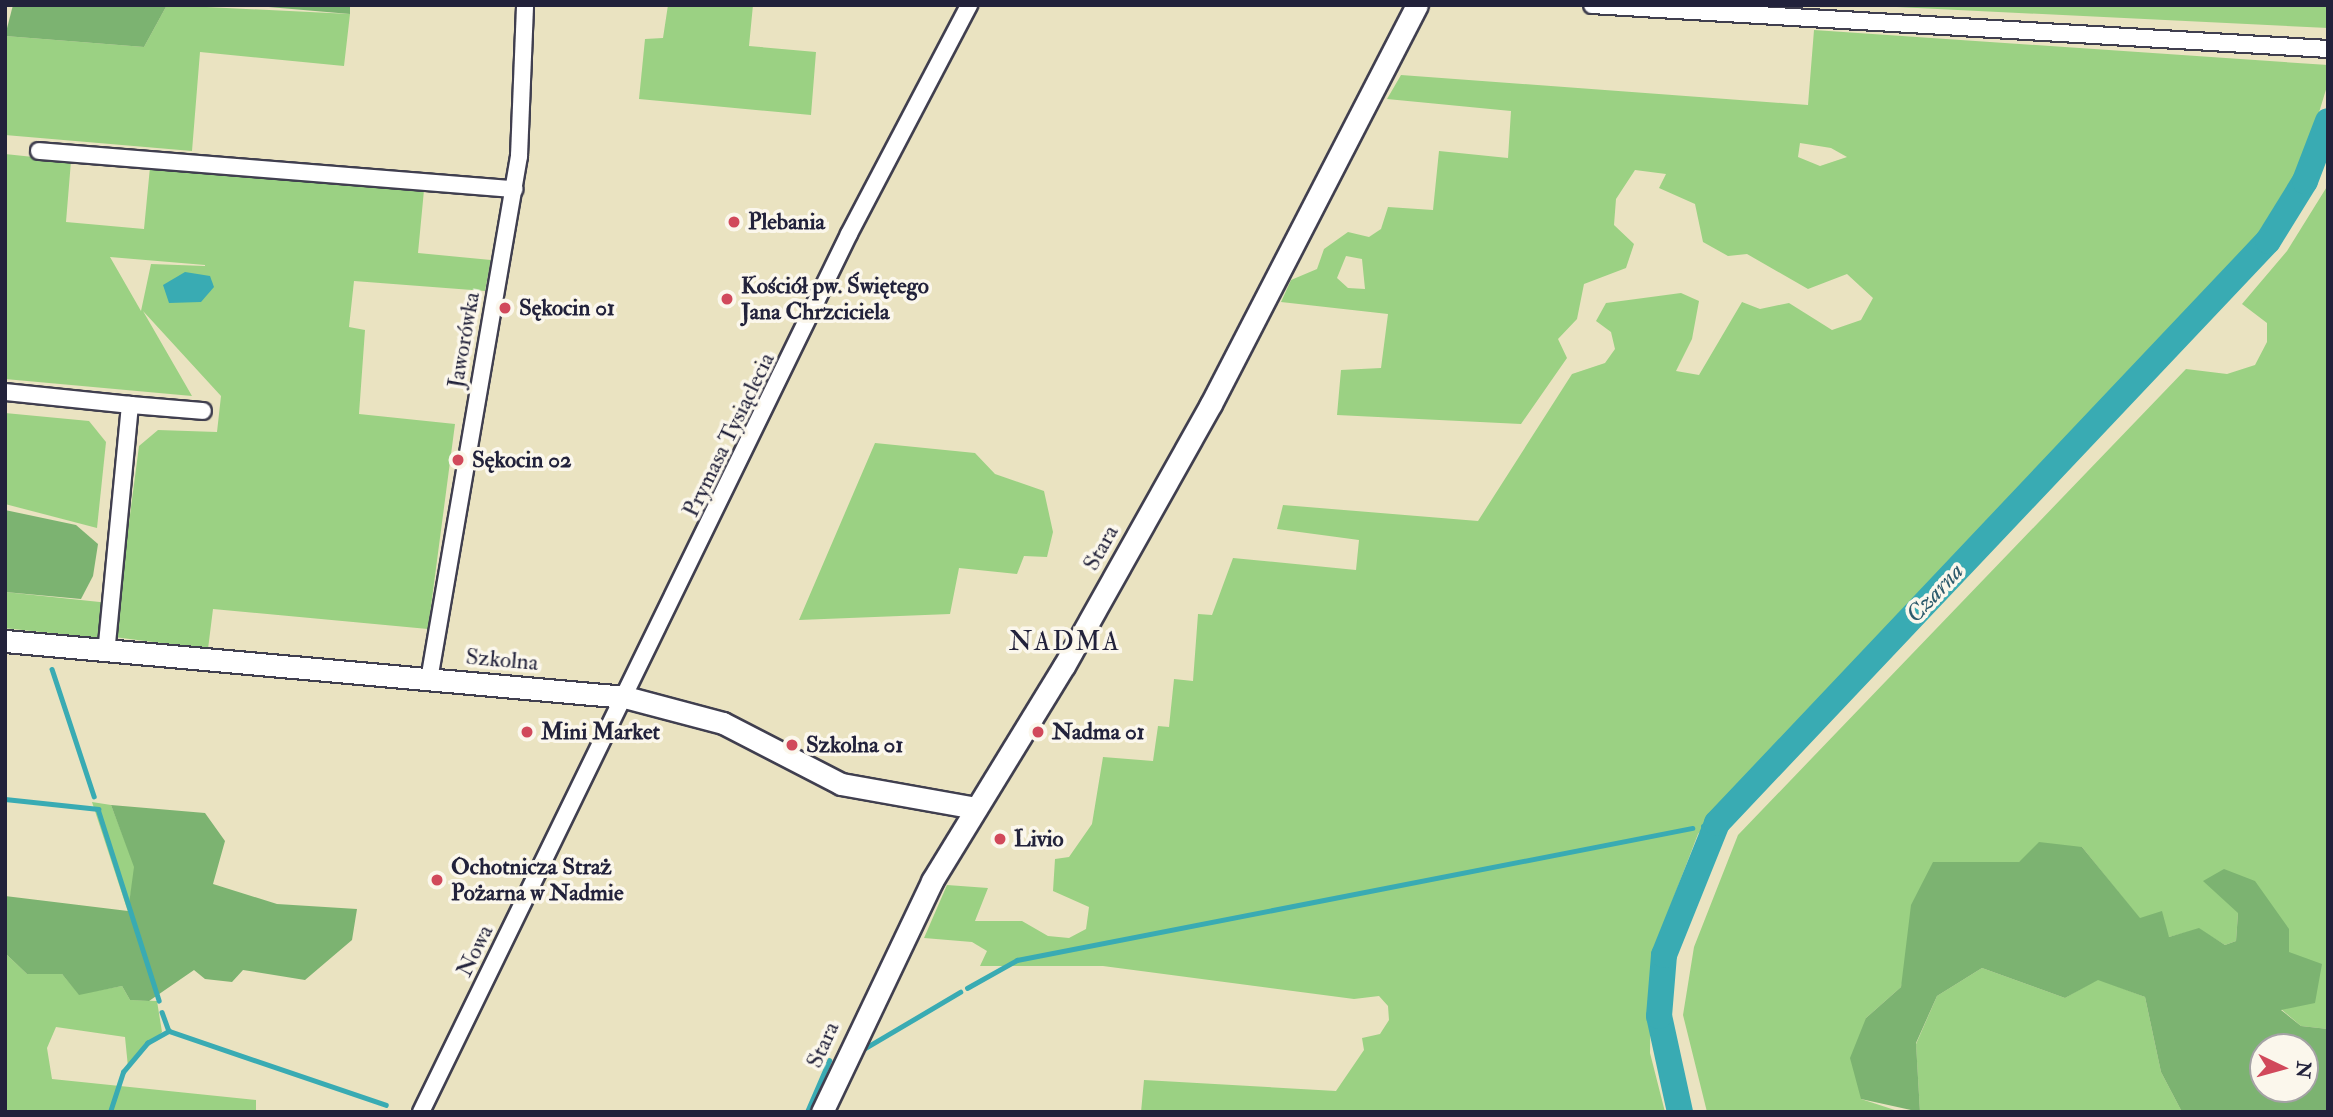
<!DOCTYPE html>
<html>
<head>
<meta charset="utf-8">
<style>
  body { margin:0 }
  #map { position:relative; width:2333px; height:1117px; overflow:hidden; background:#eae3c1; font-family:"IM FELL Double Pica",serif }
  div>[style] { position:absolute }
  .green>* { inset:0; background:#9bd183; transform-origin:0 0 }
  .forest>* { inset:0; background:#7cb371 }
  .water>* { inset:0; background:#39abb3 }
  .stream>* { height:4.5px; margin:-2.25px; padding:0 2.25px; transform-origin:2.25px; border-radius:2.25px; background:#39abb3 }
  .river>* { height:26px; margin:-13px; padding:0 13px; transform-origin:13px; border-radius:13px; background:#39abb3 }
  .roads { filter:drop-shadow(2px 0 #403f4f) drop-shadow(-2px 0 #403f4f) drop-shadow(0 2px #403f4f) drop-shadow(0 -2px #403f4f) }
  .minor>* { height:16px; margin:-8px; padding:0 8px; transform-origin:8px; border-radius:8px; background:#fff }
  .tertiary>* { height:21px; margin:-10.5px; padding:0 10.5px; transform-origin:10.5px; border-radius:10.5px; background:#fff }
  .dots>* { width:19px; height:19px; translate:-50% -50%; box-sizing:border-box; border:4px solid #fbf7ec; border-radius:50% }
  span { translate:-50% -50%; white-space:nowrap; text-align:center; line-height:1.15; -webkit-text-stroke:7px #fbf7ec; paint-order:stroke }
  .poi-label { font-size:23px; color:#22223b; font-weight:700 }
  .left { translate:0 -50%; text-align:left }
  .street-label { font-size:23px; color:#22223b }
  .water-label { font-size:24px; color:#2b596b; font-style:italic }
  .quarter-label { font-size:26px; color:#22223b; letter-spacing:2px }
  .frame { position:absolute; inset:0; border:7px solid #22223b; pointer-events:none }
  .north { position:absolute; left:2249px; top:1033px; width:70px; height:70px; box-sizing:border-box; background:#fbf7ec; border:2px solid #a4a2a5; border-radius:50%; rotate:95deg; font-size:19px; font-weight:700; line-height:28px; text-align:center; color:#22223b }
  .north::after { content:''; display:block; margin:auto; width:24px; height:32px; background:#d1495b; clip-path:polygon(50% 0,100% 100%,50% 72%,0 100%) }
</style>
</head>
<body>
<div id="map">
  <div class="green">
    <i style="clip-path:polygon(167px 5px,350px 14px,344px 66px,200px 52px,192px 151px,5px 135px,5px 36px,144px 47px)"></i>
    <i style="clip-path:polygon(668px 5px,753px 5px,749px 46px,816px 52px,811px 115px,639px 99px,645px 39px,663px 38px)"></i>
    <i style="clip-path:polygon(1856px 5px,2328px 5px,2328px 28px)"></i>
    <i style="clip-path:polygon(evenodd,1814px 30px,2328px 65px,2328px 83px,2303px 165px,2263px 233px,1698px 834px,1665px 920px,1651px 988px,1650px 1053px,1665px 1112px,1141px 1112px,1144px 1080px,1336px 1091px,1364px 1050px,1362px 1038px,1380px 1034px,1389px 1020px,1388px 1006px,1379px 996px,1354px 999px,1103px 966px,980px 966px,987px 951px,972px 942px,924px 938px,947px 885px,988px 888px,975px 921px,1022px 921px,1048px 936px,1069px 938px,1086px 929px,1089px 907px,1053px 891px,1055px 859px,1069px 857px,1092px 824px,1103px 757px,1153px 761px,1158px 726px,1169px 727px,1174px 679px,1193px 681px,1198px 614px,1212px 615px,1233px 558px,1356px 570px,1359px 540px,1277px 529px,1283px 505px,1478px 521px,1572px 374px,1605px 363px,1615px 349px,1611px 332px,1596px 321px,1606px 303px,1681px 293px,1699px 301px,1692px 339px,1676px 371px,1699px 375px,1742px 302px,1760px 309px,1789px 303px,1832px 330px,1861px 320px,1873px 298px,1847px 274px,1808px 289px,1747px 254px,1728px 256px,1703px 242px,1695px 204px,1659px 188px,1666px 174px,1635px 170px,1616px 199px,1614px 225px,1634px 244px,1626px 268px,1584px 284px,1577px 319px,1558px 339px,1567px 358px,1521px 424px,1337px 415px,1341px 370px,1381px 368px,1388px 314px,1281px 302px,1291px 280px,1317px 269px,1324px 249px,1348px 232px,1369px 237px,1381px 229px,1388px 207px,1433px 210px,1439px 151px,1508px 158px,1511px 111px,1387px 99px,1401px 75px,1808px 105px,1814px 30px,1800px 143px,1831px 148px,1847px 157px,1820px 166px,1798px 157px,1800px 143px,1814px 30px,1346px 256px,1362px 259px,1365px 289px,1348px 288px,1337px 278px,1346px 256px)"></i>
    <i style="clip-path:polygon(evenodd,5px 154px,71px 161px,66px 222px,144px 229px,150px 167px,424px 190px,418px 253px,491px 260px,485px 291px,354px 281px,349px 327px,365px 330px,359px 414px,455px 424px,428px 629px,213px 609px,208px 649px,114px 637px,139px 446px,158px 430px,217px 432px,221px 396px,143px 311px,192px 396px,5px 379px,5px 154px,110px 257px,205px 265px,205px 266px,151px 264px,141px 311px,110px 257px)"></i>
    <i style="clip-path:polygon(2328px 185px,2328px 1029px,2301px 1026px,2281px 1009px,2289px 952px,2238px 913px,2236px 941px,2225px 945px,2199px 929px,2169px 937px,2140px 919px,2082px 847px,2019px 862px,1934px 862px,1901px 987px,1866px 1018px,1861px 1099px,1901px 1112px,1707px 1112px,1683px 1015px,1694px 947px,1738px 835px,2186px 369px,2227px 374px,2255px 365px,2267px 342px,2267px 323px,2242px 304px,2287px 251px)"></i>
    <i style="clip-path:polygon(5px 413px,89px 421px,106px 442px,97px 528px,5px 504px)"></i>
    <i style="clip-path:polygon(875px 443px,975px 453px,995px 474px,1044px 491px,1053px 532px,1047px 557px,1024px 556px,1017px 574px,959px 568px,950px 614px,799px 620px)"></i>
    <i style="left:5px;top:592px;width:100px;height:36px;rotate:6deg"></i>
    <i style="clip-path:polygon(92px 802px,111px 805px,135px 867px,128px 912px)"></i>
    <i style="clip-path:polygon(5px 953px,27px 974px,62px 974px,79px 994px,122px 986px,130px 1000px,157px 1001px,162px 1032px,128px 1067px,125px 1037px,56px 1027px,47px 1048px,52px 1079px,256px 1100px,256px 1112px,5px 1112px)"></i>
    <i style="clip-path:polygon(1982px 968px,2065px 998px,2098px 979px,2145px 997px,2161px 1072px,2182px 1112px,1920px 1112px,1916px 1044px,1937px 996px)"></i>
  </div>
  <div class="forest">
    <i style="clip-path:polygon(13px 5px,167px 5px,144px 47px,5px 36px)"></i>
    <i style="clip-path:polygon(245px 5px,350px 5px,350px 14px)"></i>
    <i style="clip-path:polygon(5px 510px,76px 525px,98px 544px,93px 576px,81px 599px,5px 592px)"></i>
    <i style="clip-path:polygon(111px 805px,205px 813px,225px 841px,213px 884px,277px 904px,357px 909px,352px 940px,305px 980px,243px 970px,232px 982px,205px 979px,194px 970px,149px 1001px,130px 1000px,122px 986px,79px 995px,62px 974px,27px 974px,5px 953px,5px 896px,128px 911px,134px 867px)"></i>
    <i style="clip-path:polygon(evenodd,2039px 842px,2082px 847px,2140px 918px,2162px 911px,2169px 937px,2199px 928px,2225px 945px,2236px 941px,2238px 913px,2203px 881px,2224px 869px,2255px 881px,2289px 929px,2289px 952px,2322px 964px,2315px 1003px,2281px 1010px,2301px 1026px,2328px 1029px,2328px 1112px,2182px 1112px,2161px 1072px,2145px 997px,2098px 980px,2065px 998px,1982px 968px,1937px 996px,1916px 1043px,1920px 1112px,1861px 1099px,1850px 1058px,1866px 1018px,1901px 987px,1911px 905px,1933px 862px,2019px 862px,2039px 842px,2305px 1047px,2305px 1089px,2263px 1089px,2263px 1047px,2305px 1047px)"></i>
  </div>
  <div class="water">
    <i style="clip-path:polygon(185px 272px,210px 276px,214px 287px,201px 302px,169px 303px,163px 285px)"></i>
  </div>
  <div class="stream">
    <i style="left:52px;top:669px;width:134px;rotate:71.7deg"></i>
    <i style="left:5px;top:799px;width:94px;rotate:6.1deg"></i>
    <i style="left:98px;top:809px;width:201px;rotate:72.3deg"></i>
    <i style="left:1703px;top:826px;width:14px;rotate:-12deg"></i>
    <i style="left:967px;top:988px;width:57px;rotate:-29.2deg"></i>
    <i style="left:1017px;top:960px;width:688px;rotate:-11.06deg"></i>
    <i style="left:162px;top:1012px;width:20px;rotate:70deg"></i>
    <i style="left:169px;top:1031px;width:229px;rotate:18.8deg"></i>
    <i style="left:862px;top:1050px;width:114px;rotate:-30.6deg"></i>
    <i style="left:110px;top:1112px;width:42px;rotate:-72deg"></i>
    <i style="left:123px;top:1072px;width:38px;rotate:-50deg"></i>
    <i style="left:147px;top:1043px;width:25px;rotate:-29deg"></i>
    <i style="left:807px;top:1112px;width:56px;rotate:-66.7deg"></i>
  </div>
  <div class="river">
    <i style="left:1680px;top:1112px;width:98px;rotate:-102.3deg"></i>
    <i style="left:1659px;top:1016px;width:61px;rotate:-85.3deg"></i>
    <i style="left:1664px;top:955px;width:142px;rotate:-68.1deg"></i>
    <i style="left:1717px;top:823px;width:801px;rotate:-46.57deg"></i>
    <i style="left:2268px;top:241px;width:70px;rotate:-58.3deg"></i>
    <i style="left:2305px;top:181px;width:64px;rotate:-69deg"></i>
  </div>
  <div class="roads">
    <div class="minor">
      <i style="left:1592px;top:5px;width:737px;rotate:3.42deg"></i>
      <i style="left:39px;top:151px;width:477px;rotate:4.6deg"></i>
      <i style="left:5px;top:392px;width:126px;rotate:5.9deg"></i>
      <i style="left:130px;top:405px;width:248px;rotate:95.5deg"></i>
      <i style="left:130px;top:405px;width:73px;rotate:4.7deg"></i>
      <i style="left:429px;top:680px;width:532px;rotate:-80.25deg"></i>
      <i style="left:519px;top:156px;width:151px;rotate:-87.7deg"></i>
      <i style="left:421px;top:1112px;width:977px;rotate:-64.01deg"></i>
      <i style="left:849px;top:234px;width:259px;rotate:-62.3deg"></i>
    </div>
    <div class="tertiary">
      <i style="left:5px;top:641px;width:623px;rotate:5.16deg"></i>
      <i style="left:625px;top:697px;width:101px;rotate:14.9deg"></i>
      <i style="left:723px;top:723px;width:133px;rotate:27.3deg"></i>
      <i style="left:841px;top:784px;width:137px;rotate:10.1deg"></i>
      <i style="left:822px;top:1112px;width:256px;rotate:-64.5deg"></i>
      <i style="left:932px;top:881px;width:252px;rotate:-58.5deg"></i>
      <i style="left:1064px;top:666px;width:300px;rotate:-60.7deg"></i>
      <i style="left:1211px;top:404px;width:449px;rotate:-62.7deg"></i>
    </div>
  </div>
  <div class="dots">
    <i style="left:734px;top:222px;background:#d1495b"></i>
    <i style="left:727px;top:299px;background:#d1495b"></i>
    <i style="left:505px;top:308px;background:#d1495b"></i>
    <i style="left:458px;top:460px;background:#d1495b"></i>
    <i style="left:527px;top:732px;background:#d1495b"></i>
    <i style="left:1038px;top:732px;background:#d1495b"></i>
    <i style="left:792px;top:745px;background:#d1495b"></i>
    <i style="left:1000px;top:839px;background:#d1495b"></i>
    <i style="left:437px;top:880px;background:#d1495b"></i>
  </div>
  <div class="poi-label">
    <span class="left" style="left:748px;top:222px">Plebania</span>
    <span class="left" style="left:741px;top:299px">Kościół pw. Świętego<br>Jana Chrzciciela</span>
    <span class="left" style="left:519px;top:308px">Sękocin 01</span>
    <span class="left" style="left:472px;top:460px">Sękocin 02</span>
    <span class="left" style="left:541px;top:732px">Mini Market</span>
    <span class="left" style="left:1052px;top:732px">Nadma 01</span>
    <span class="left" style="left:806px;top:745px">Szkolna 01</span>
    <span class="left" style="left:1014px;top:839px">Livio</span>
    <span class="left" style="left:451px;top:880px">Ochotnicza Straż<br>Pożarna w Nadmie</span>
  </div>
  <div class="street-label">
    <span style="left:464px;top:340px;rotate:-80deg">Jaworówka</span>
    <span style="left:729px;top:435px;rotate:-64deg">Prymasa Tysiąclecia</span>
    <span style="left:1101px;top:548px;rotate:-61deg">Stara</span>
    <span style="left:502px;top:660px;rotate:5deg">Szkolna</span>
    <span style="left:475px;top:951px;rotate:-64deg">Nowa</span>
    <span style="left:823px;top:1045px;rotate:-66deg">Stara</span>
  </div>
  <div class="water-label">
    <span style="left:1935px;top:593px;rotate:-47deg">Czarna</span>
  </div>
  <div class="quarter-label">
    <span style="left:1065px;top:643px">NADMA</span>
  </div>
  <div class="frame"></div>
  <div class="north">N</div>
</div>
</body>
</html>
